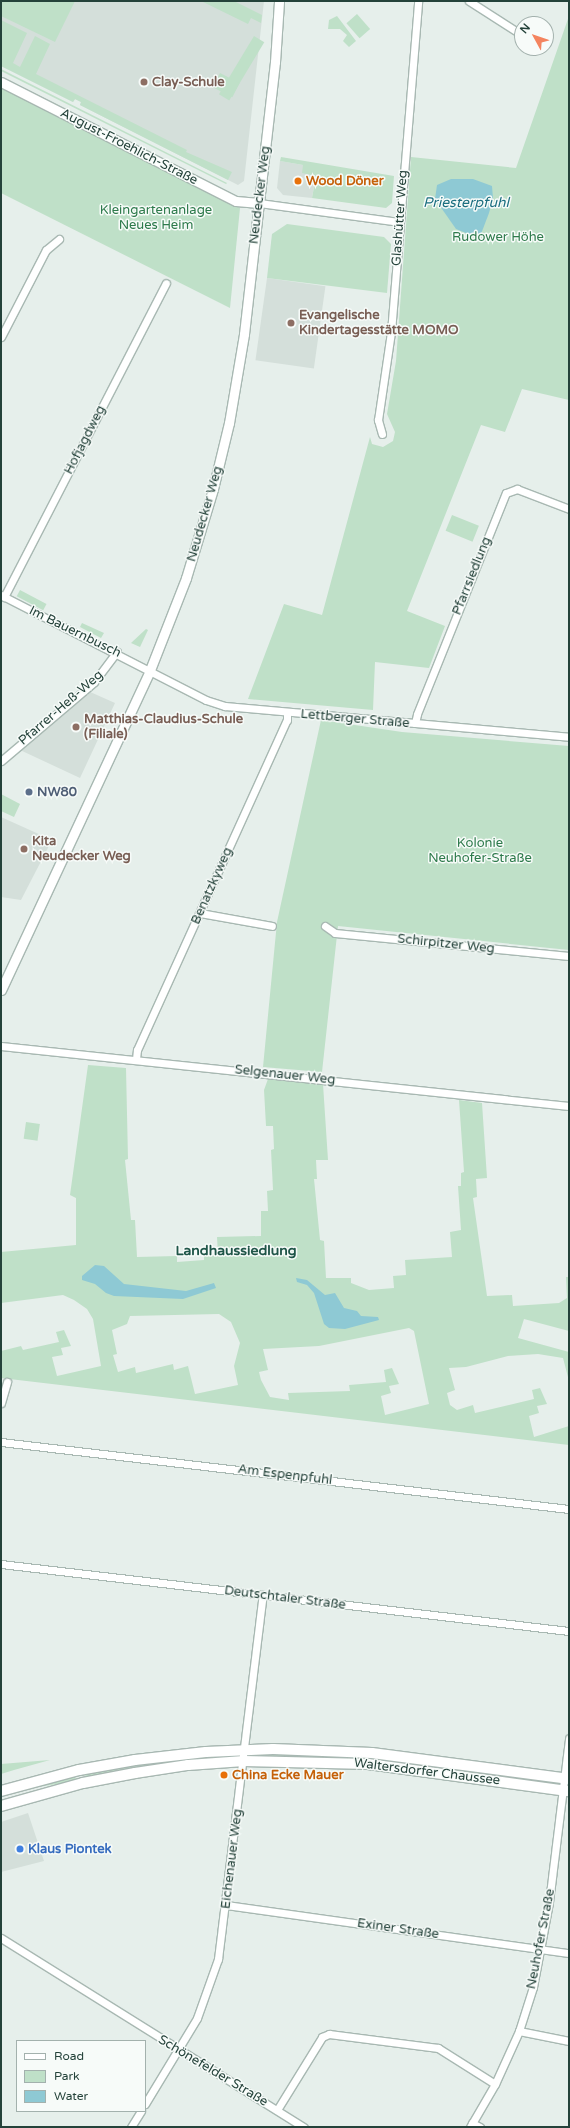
<!DOCTYPE html>
<html>
<head>
<meta charset="utf-8">
<style>
  body { margin:0 }
  #map { position:relative; width:570px; height:2128px; overflow:hidden; background:#e6efeb; font-family:"Varela Round",sans-serif }
  div>[style] { position:absolute }
  .built>* { inset:0; background:#d4dfda; transform-origin:0 0 }
  .green>* { inset:0; background:#bfe0c8; transform-origin:0 0 }
  .water>* { inset:0; background:#8ec9d4 }
  .roads { filter:drop-shadow(1px 0 #a8b8b2) drop-shadow(-1px 0 #a8b8b2) drop-shadow(0 1px #a8b8b2) drop-shadow(0 -1px #a8b8b2) }
  .minor>* { height:7px; margin:-3.5px; padding:0 3.5px; transform-origin:3.5px; border-radius:3.5px; background:#fff }
  .tertiary>* { height:9px; margin:-4.5px; padding:0 4.5px; transform-origin:4.5px; border-radius:4.5px; background:#fff }
  .secondary>* { height:10px; margin:-5px; padding:0 5px; transform-origin:5px; border-radius:5px; background:#fff }
  .dots>* { width:11px; height:11px; translate:-50% -50%; box-sizing:border-box; border:2px solid #f7fbf9; border-radius:50% }
  span { translate:-50% -50%; white-space:nowrap; text-align:center; line-height:1.15; -webkit-text-stroke:3px #f7fbf9; paint-order:stroke }
  .education-label { font-size:13px; color:#785e54; font-weight:700 }
  .left { translate:0 -50%; text-align:left }
  .street-label { font-size:13px; color:#24423a }
  .food-label { font-size:13px; color:#c56008; font-weight:700 }
  .park-label { font-size:13px; color:#2d7a4b }
  .service-label { font-size:13px; color:#4e5e75; font-weight:700 }
  .shop-label { font-size:13px; color:#366cbe; font-weight:700 }
  .water-label { font-size:14px; color:#1c6f80; font-style:italic }
  .neighbourhood-label { font-size:14px; color:#1f5548; font-weight:700 }
  .frame { position:absolute; inset:0; border:2px solid #24423a; pointer-events:none }
  .legend { position:absolute; left:16px; top:2040px; width:130px; height:72px; box-sizing:border-box; background:#f7fbf9; border:1px solid #a3b1ad; margin:0; padding:5px 7px; list-style:none; font-size:12px; color:#24423a }
  .legend li { display:flex; align-items:center; gap:8px; height:20px }
  .legend b { width:20px; border:1px solid #a3b1ad }
  .north { position:absolute; left:514px; top:16px; width:40px; height:40px; box-sizing:border-box; background:#f7fbf9; border:1px solid #a3b1ad; border-radius:50%; rotate:310deg; font-size:11px; font-weight:700; line-height:16px; text-align:center; color:#24423a }
  .north::after { content:''; display:block; margin:auto; width:14px; height:18px; background:#f4845f; clip-path:polygon(50% 0,100% 100%,50% 72%,0 100%) }
</style>
</head>
<body>
<div id="map">
  <div class="built">
    <i style="clip-path:polygon(1px 1px,264px 1px,244px 181px,238px 185px,80px 105px,81px 102px,75px 99px,73px 102px,1px 66px)"></i>
    <i style="clip-path:polygon(280px 161px,303px 165px,316px 175px,312px 198px,283px 195px,277px 188px)"></i>
    <i style="left:267px;top:278px;width:59px;height:83px;rotate:8deg"></i>
    <i style="clip-path:polygon(88px 691px,115px 703px,80px 778px,20px 750px)"></i>
    <i style="clip-path:polygon(1px 817px,52px 840px,21px 900px,1px 897px)"></i>
    <i style="clip-path:polygon(28px 1813px,44px 1861px,1px 1872px,1px 1822px)"></i>
  </div>
  <div class="green">
    <i style="clip-path:polygon(1px 1px,75px 1px,55px 42px,1px 16px)"></i>
    <i style="clip-path:polygon(201px 1px,234px 1px,262px 15px,261px 23px,251px 18px,248px 24px)"></i>
    <i style="left:357px;top:14px;width:20px;height:14px;rotate:49deg"></i>
    <i style="clip-path:polygon(337px 16px,356px 41px,349px 47px,343px 41px,347px 35px,340px 29px,328px 29px,329px 20px)"></i>
    <i style="clip-path:polygon(569px 16px,569px 400px,522px 389px,505px 432px,481px 425px,407px 611px,445px 626px,429px 668px,375px 662px,373px 710px,248px 699px,284px 604px,322px 615px,370px 437px,372px 444px,383px 447px,393px 441px,395px 432px,387px 414px,396px 361px,411px 157px,516px 168px)"></i>
    <i style="clip-path:polygon(1px 20px,27px 33px,13px 63px,20px 67px,35px 36px,50px 44px,36px 74px,187px 150px,186px 152px,232px 172px,228px 180px,80px 105px,81px 102px,75px 99px,73px 102px,1px 66px)"></i>
    <i style="left:254px;top:36px;width:12px;height:68px;rotate:31deg"></i>
    <i style="clip-path:polygon(1px 69px,227px 183px,226px 184px,1px 71px)"></i>
    <i style="left:220px;top:73px;width:22px;height:16px;rotate:27deg"></i>
    <i style="clip-path:polygon(1px 88px,240px 208px,230px 308px,1px 193px)"></i>
    <i style="clip-path:polygon(281px 157px,394px 176px,392px 203px,386px 208px,312px 198px,316px 176px,302px 173px,303px 165px,280px 161px)"></i>
    <i style="clip-path:polygon(287px 224px,384px 237px,391px 244px,387px 293px,267px 278px,272px 234px)"></i>
    <i style="left:452px;top:515px;width:29px;height:17px;rotate:22deg"></i>
    <i style="left:20px;top:590px;width:30px;height:7px;rotate:28deg"></i>
    <i style="clip-path:polygon(82px 623px,104px 633px,101px 638px,80px 627px)"></i>
    <i style="clip-path:polygon(146px 629px,148px 630px,140px 647px,131px 643px)"></i>
    <i style="clip-path:polygon(321px 720px,402px 732px,569px 746px,569px 950px,338px 926px,322px 1072px,263px 1067px,277px 922px)"></i>
    <i style="clip-path:polygon(1px 794px,20px 804px,14px 817px,1px 811px)"></i>
    <i style="clip-path:polygon(evenodd,88px 1065px,126px 1068px,128px 1159px,125px 1160px,131px 1220px,135px 1220px,137px 1257px,177px 1256px,177px 1262px,204px 1260px,204px 1256px,218px 1255px,217px 1237px,261px 1236px,261px 1211px,268px 1211px,267px 1191px,273px 1190px,271px 1150px,274px 1149px,273px 1126px,266px 1126px,264px 1090px,268px 1079px,323px 1084px,328px 1160px,316px 1160px,317px 1179px,314px 1179px,320px 1240px,324px 1241px,326px 1278px,351px 1278px,351px 1283px,369px 1290px,394px 1288px,393px 1276px,406px 1275px,405px 1260px,452px 1257px,450px 1232px,461px 1230px,458px 1186px,461px 1186px,461px 1173px,464px 1172px,459px 1100px,482px 1103px,487px 1178px,476px 1179px,477px 1197px,473px 1198px,487px 1296px,512px 1295px,513px 1306px,559px 1303px,567px 1298px,566px 1277px,569px 1277px,569px 1331px,524px 1319px,518px 1338px,569px 1352px,569px 1381px,563px 1358px,538px 1354px,508px 1356px,466px 1367px,449px 1368px,455px 1390px,447px 1393px,450px 1405px,457px 1410px,473px 1405px,475px 1413px,534px 1399px,532px 1390px,540px 1388px,547px 1404px,537px 1406px,539px 1413px,529px 1416px,534px 1437px,569px 1426px,569px 1445px,1px 1378px,1px 1351px,21px 1346px,23px 1350px,59px 1342px,56px 1332px,64px 1330px,71px 1346px,61px 1348px,63px 1355px,52px 1357px,57px 1376px,101px 1366px,93px 1319px,87px 1309px,74px 1300px,63px 1295px,1px 1303px,1px 1252px,76px 1245px,76px 1198px,70px 1195px,88px 1065px,219px 1314px,231px 1322px,240px 1343px,234px 1366px,238px 1385px,195px 1394px,188px 1366px,174px 1370px,173px 1364px,136px 1373px,135px 1367px,118px 1372px,113px 1355px,117px 1354px,112px 1330px,127px 1324px,130px 1316px,219px 1314px,88px 1065px,409px 1328px,414px 1331px,429px 1404px,385px 1415px,381px 1396px,391px 1393px,389px 1386px,399px 1384px,392px 1368px,384px 1370px,386px 1382px,349px 1385px,350px 1391px,288px 1393px,289px 1400px,270px 1397px,261px 1380px,259px 1372px,268px 1370px,263px 1349px,319px 1346px,409px 1328px)"></i>
    <i style="left:26px;top:1122px;width:14px;height:17px;rotate:8deg"></i>
    <i style="clip-path:polygon(257px 1753px,367px 1757px,553px 1780px,552px 1784px,353px 1759px,257px 1757px)"></i>
    <i style="clip-path:polygon(230px 1754px,230px 1758px,86px 1778px,85px 1774px,117px 1767px)"></i>
    <i style="clip-path:polygon(50px 1760px,14px 1770px,1px 1774px,1px 1764px)"></i>
    <i style="left:75px;top:1775px;width:6px;height:61px;rotate:81deg"></i>
  </div>
  <div class="water">
    <i style="clip-path:polygon(451px 179px,473px 179px,492px 186px,493px 198px,489px 213px,481px 234px,476px 237px,456px 229px,435px 199px,437px 185px)"></i>
    <i style="clip-path:polygon(95px 1265px,104px 1266px,124px 1284px,186px 1291px,214px 1283px,216px 1288px,183px 1299px,114px 1296px,106px 1293px,95px 1284px,82px 1280px,82px 1276px)"></i>
    <i style="clip-path:polygon(296px 1278px,307px 1280px,325px 1295px,335px 1293px,344px 1308px,357px 1311px,361px 1316px,378px 1317px,379px 1320px,345px 1329px,329px 1328px,324px 1324px,314px 1293px,307px 1285px,297px 1282px)"></i>
  </div>
  <div class="roads">
    <div class="minor">
      <i style="left:469px;top:1px;width:63px;rotate:32.7deg"></i>
      <i style="left:259px;top:203px;width:141px;rotate:7.7deg"></i>
      <i style="left:1px;top:337px;width:98px;rotate:-62.7deg"></i>
      <i style="left:46px;top:250px;width:17px;rotate:-40deg"></i>
      <i style="left:382px;top:434px;width:15px;rotate:-106deg"></i>
      <i style="left:378px;top:420px;width:89px;rotate:-81.6deg"></i>
      <i style="left:391px;top:332px;width:332px;rotate:-85.3deg"></i>
      <i style="left:1px;top:595px;width:230px;rotate:27.1deg"></i>
      <i style="left:206px;top:700px;width:20px;rotate:18deg"></i>
      <i style="left:225px;top:706px;width:345px;rotate:5.1deg"></i>
      <i style="left:4px;top:597px;width:353px;rotate:-62.7deg"></i>
      <i style="left:415px;top:723px;width:9px;rotate:-77deg"></i>
      <i style="left:417px;top:714px;width:238px;rotate:-68.1deg"></i>
      <i style="left:506px;top:493px;width:12px;rotate:-20deg"></i>
      <i style="left:517px;top:489px;width:56px;rotate:21deg"></i>
      <i style="left:1px;top:761px;width:122px;rotate:-40.3deg"></i>
      <i style="left:94px;top:682px;width:38px;rotate:-53deg"></i>
      <i style="left:200px;top:913px;width:73px;rotate:10.2deg"></i>
      <i style="left:325px;top:926px;width:12px;rotate:35deg"></i>
      <i style="left:335px;top:933px;width:235px;rotate:5.6deg"></i>
      <i style="left:1px;top:1046px;width:571px;rotate:6.03deg"></i>
      <i style="left:136px;top:1059px;width:9px;rotate:-84deg"></i>
      <i style="left:137px;top:1050px;width:362px;rotate:-65.6deg"></i>
      <i style="left:287px;top:720px;width:7px;rotate:-90deg"></i>
      <i style="left:1px;top:1403px;width:22px;rotate:-74deg"></i>
      <i style="left:1px;top:1442px;width:572px;rotate:6.73deg"></i>
      <i style="left:1px;top:1564px;width:572px;rotate:6.73deg"></i>
      <i style="left:226px;top:1905px;width:346px;rotate:8deg"></i>
      <i style="left:1px;top:1938px;width:357px;rotate:32deg"></i>
      <i style="left:519px;top:2031px;width:51px;rotate:11.3deg"></i>
      <i style="left:145px;top:2104px;width:100px;rotate:-58.8deg"></i>
      <i style="left:197px;top:2018px;width:63px;rotate:-70.4deg"></i>
      <i style="left:218px;top:1959px;width:367px;rotate:-83deg"></i>
      <i style="left:277px;top:2110px;width:86px;rotate:-58.3deg"></i>
      <i style="left:322px;top:2037px;width:8px;rotate:-23deg"></i>
      <i style="left:329px;top:2034px;width:110px;rotate:7.3deg"></i>
      <i style="left:438px;top:2048px;width:67px;rotate:32.3deg"></i>
      <i style="left:472px;top:2123px;width:9px;rotate:27deg"></i>
      <i style="left:131px;top:2127px;width:19px;rotate:-58deg"></i>
      <i style="left:470px;top:2127px;width:50px;rotate:-59.8deg"></i>
      <i style="left:495px;top:2084px;width:58px;rotate:-65.6deg"></i>
      <i style="left:519px;top:2031px;width:46px;rotate:-72.3deg"></i>
      <i style="left:533px;top:1987px;width:86px;rotate:-79.3deg"></i>
      <i style="left:549px;top:1902px;width:165px;rotate:-83deg"></i>
    </div>
    <div class="tertiary">
      <i style="left:1px;top:82px;width:263px;rotate:26.9deg"></i>
      <i style="left:236px;top:201px;width:23px;rotate:5deg"></i>
      <i style="left:1px;top:990px;width:353px;rotate:-65deg"></i>
      <i style="left:150px;top:670px;width:99px;rotate:-68.6deg"></i>
      <i style="left:186px;top:578px;width:93px;rotate:-73.1deg"></i>
      <i style="left:213px;top:489px;width:68px;rotate:-76.4deg"></i>
      <i style="left:229px;top:423px;width:90px;rotate:-80.4deg"></i>
      <i style="left:244px;top:334px;width:274px;rotate:-83.5deg"></i>
      <i style="left:275px;top:62px;width:61px;rotate:-86.2deg"></i>
    </div>
    <div class="secondary">
      <i style="left:1px;top:1791px;width:81px;rotate:-15.1deg"></i>
      <i style="left:79px;top:1770px;width:57px;rotate:-10.1deg"></i>
      <i style="left:135px;top:1760px;width:71px;rotate:-6.4deg"></i>
      <i style="left:206px;top:1752px;width:67px;rotate:-2.6deg"></i>
      <i style="left:273px;top:1749px;width:99px;rotate:2.3deg"></i>
      <i style="left:372px;top:1753px;width:199px;rotate:7.5deg"></i>
      <i style="left:1px;top:1806px;width:85px;rotate:-15.7deg"></i>
      <i style="left:83px;top:1783px;width:53px;rotate:-10.9deg"></i>
      <i style="left:135px;top:1773px;width:54px;rotate:-8.6deg"></i>
      <i style="left:188px;top:1765px;width:56px;rotate:-4.1deg"></i>
      <i style="left:244px;top:1761px;width:124px;rotate:1.4deg"></i>
      <i style="left:368px;top:1764px;width:203px;rotate:7.7deg"></i>
    </div>
  </div>
  <div class="dots">
    <i style="left:144px;top:82px;background:#8d6e63"></i>
    <i style="left:298px;top:181px;background:#e8710a"></i>
    <i style="left:291px;top:323px;background:#8d6e63"></i>
    <i style="left:76px;top:727px;background:#8d6e63"></i>
    <i style="left:29px;top:792px;background:#5c6f8a"></i>
    <i style="left:24px;top:849px;background:#8d6e63"></i>
    <i style="left:224px;top:1775px;background:#e8710a"></i>
    <i style="left:20px;top:1849px;background:#3f7fe0"></i>
  </div>
  <div class="education-label">
    <span class="left" style="left:152px;top:82px">Clay-Schule</span>
    <span class="left" style="left:299px;top:323px">Evangelische<br>Kindertagesstätte MOMO</span>
    <span class="left" style="left:84px;top:727px">Matthias-Claudius-Schule<br>(Filiale)</span>
    <span class="left" style="left:32px;top:849px">Kita<br>Neudecker Weg</span>
  </div>
  <div class="street-label">
    <span style="left:129px;top:147px;rotate:27deg">August-Froehlich-Straße</span>
    <span style="left:260px;top:195px;rotate:-83deg">Neudecker Weg</span>
    <span style="left:400px;top:218px;rotate:-86deg">Glashütter Weg</span>
    <span style="left:85px;top:440px;rotate:-63deg">Hofjagdweg</span>
    <span style="left:205px;top:514px;rotate:-74deg">Neudecker Weg</span>
    <span style="left:472px;top:576px;rotate:-68deg">Pfarrsiedlung</span>
    <span style="left:75px;top:632px;rotate:26deg">Im Bauernbusch</span>
    <span style="left:61px;top:708px;rotate:-41deg">Pfarrer-Heß-Weg</span>
    <span style="left:355px;top:719px;rotate:5deg">Lettberger Straße</span>
    <span style="left:212px;top:886px;rotate:-66deg">Benatzkyweg</span>
    <span style="left:446px;top:944px;rotate:6deg">Schirpitzer Weg</span>
    <span style="left:285px;top:1075px;rotate:6deg">Selgenauer Weg</span>
    <span style="left:285px;top:1475px;rotate:7deg">Am Espenpfuhl</span>
    <span style="left:285px;top:1598px;rotate:7deg">Deutschtaler Straße</span>
    <span style="left:427px;top:1772px;rotate:7deg">Waltersdorfer Chaussee</span>
    <span style="left:232px;top:1859px;rotate:-83deg">Eichenauer Weg</span>
    <span style="left:398px;top:1929px;rotate:8deg">Exiner Straße</span>
    <span style="left:541px;top:1939px;rotate:-79deg">Neuhofer Straße</span>
    <span style="left:213px;top:2071px;rotate:31deg">Schönefelder Straße</span>
  </div>
  <div class="food-label">
    <span class="left" style="left:306px;top:181px">Wood Döner</span>
    <span class="left" style="left:232px;top:1775px">China Ecke Mauer</span>
  </div>
  <div class="park-label">
    <span style="left:156px;top:218px">Kleingartenanlage<br>Neues Heim</span>
    <span style="left:498px;top:237px">Rudower Höhe</span>
    <span style="left:480px;top:851px">Kolonie<br>Neuhofer-Straße</span>
  </div>
  <div class="service-label">
    <span class="left" style="left:37px;top:792px">NW80</span>
  </div>
  <div class="shop-label">
    <span class="left" style="left:28px;top:1849px">Klaus Piontek</span>
  </div>
  <div class="water-label">
    <span style="left:466px;top:203px">Priesterpfuhl</span>
  </div>
  <div class="neighbourhood-label">
    <span style="left:236px;top:1251px">Landhaussiedlung</span>
  </div>
  <div class="frame"></div>
  <ul class="legend">
  <li><b style="height:5px;background:#fff"></b>Road</li>
  <li><b style="height:11px;background:#bfe0c8"></b>Park</li>
  <li><b style="height:11px;background:#8ec9d4"></b>Water</li>
  </ul>
  <div class="north">N</div>
</div>
</body>
</html>
